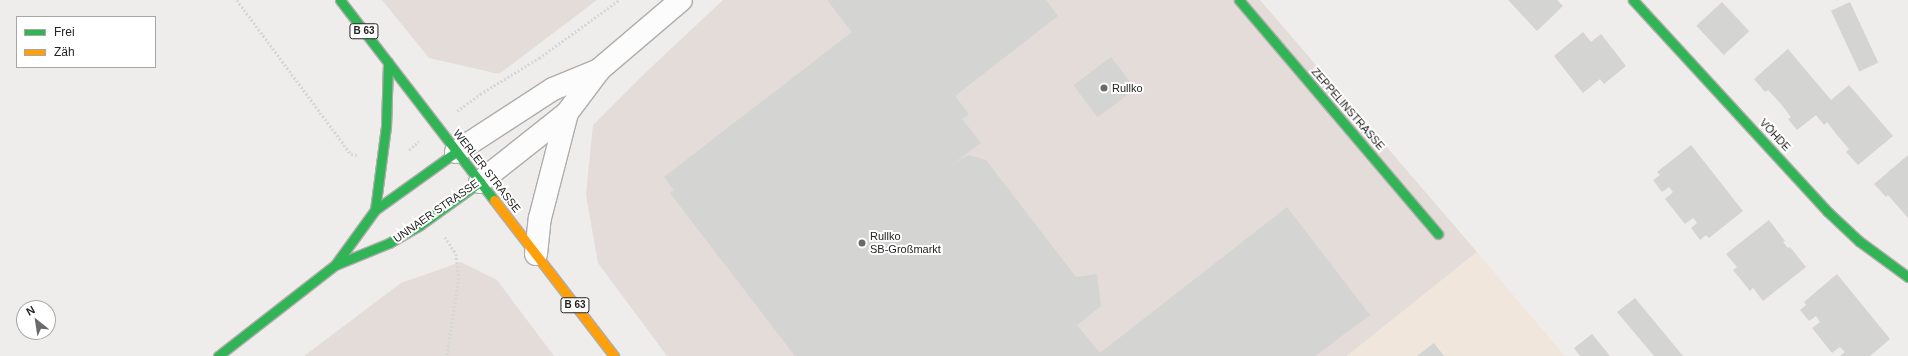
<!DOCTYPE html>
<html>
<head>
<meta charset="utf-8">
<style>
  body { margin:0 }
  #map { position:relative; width:1908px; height:356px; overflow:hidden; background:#efedec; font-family:Helvetica,sans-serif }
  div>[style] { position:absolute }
  .built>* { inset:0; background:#e3dcd8 }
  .industrial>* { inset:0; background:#f0e6dc }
  .building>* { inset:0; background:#d4d4d3; transform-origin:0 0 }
  .path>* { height:2.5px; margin-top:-1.25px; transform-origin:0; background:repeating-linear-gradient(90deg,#d8d7d7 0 2px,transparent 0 4px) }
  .roads { filter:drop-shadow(1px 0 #aeadac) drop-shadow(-1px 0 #aeadac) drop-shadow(0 1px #aeadac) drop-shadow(0 -1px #aeadac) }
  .street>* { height:22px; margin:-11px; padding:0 11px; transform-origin:11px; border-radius:11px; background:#fdfcfc }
  .fast>* { height:9px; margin:-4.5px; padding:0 4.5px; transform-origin:4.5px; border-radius:4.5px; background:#30b455 }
  .slow>* { height:9px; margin:-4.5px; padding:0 4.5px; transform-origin:4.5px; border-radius:4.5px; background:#ff9f0a }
  .dots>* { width:11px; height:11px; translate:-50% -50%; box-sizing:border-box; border:2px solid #fff; border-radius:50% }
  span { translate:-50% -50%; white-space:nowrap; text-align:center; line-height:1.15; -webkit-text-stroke:4px #fff; paint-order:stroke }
  .shield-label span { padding:1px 3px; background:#fff; border:1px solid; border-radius:3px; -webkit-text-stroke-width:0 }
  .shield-label { font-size:10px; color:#252423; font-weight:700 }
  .poi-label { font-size:11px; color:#252423 }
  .left { translate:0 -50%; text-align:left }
  .street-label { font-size:11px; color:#252423 }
  .legend { position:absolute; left:16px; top:16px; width:140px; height:52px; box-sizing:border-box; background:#fff; border:1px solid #a8a7a7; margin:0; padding:5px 7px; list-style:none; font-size:12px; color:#252423 }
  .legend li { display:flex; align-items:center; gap:8px; height:20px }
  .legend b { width:20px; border:1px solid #a8a7a7 }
  .north { position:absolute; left:16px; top:300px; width:40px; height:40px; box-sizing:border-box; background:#fff; border:1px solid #a8a7a7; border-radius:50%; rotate:330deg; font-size:11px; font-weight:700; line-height:16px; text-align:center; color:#252423 }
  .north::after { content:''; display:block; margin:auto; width:14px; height:18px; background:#6c6a69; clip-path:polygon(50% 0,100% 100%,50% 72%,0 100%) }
</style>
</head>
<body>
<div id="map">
  <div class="built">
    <i style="clip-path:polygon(382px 0,597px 0,499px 74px,429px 58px)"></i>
    <i style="clip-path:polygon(723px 0,1260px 0,1477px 252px,1347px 356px,667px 356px,598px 263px,586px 195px,593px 125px,644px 74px)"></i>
    <i style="clip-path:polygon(461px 262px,497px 280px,554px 356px,304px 356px,401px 283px)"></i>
  </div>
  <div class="industrial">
    <i style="clip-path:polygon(1477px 252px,1565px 356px,1347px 356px)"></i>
  </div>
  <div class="building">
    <i style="clip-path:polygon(827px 0,1046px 0,1058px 16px,955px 96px,969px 114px,962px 119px,981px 143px,953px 164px,968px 155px,986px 160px,1076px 277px,1097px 274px,1101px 306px,1077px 325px,1100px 353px,1287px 207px,1370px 315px,1315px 356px,795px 356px,670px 193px,674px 190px,664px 177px,852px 32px)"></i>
    <i style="clip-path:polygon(1508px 0,1557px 0,1563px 6px,1537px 31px)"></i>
    <i style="left:1722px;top:2px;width:40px;height:35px;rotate:47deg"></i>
    <i style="left:1850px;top:2px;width:67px;height:21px;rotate:65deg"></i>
    <i style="clip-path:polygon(1583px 32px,1591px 42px,1601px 34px,1626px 66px,1604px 84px,1600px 79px,1583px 93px,1554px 56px)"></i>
    <i style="clip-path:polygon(1788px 49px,1831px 100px,1849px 85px,1893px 136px,1858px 165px,1846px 152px,1849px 149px,1837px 135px,1827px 122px,1824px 125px,1816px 115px,1797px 130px,1788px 119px,1791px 117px,1781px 104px,1768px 90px,1765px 92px,1754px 79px)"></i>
    <i style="left:1111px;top:57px;width:40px;height:47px;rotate:53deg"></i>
    <i style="clip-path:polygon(1691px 145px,1743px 211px,1709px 238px,1706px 235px,1700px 240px,1691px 228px,1697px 223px,1693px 218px,1685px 224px,1665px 199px,1673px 192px,1669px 187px,1662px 192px,1653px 180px,1660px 175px,1657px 172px)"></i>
    <i style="clip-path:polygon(1908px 155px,1908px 218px,1888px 195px,1886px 197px,1874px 184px)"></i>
    <i style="clip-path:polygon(1769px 220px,1785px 241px,1783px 242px,1788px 248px,1790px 247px,1806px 267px,1763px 301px,1753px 288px,1750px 291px,1733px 270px,1737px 267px,1726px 254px)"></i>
    <i style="clip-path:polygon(1837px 274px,1890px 339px,1870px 356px,1840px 356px,1845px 352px,1840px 347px,1832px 353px,1812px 328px,1820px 322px,1816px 316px,1809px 321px,1800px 310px,1806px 305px,1804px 302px)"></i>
    <i style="clip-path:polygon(1635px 298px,1683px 356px,1654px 356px,1617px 312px)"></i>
    <i style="clip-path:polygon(1592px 334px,1610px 356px,1580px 356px,1574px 348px)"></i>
    <i style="clip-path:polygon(1434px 343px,1444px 356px,1417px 356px)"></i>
  </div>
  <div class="path">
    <i style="left:237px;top:0;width:192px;rotate:53.5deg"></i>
    <i style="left:351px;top:154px;width:6px;rotate:9deg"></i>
    <i style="left:457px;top:111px;width:29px;rotate:-36deg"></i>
    <i style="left:480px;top:94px;width:69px;rotate:-31.4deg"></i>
    <i style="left:539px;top:58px;width:99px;rotate:-35.9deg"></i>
    <i style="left:409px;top:150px;width:13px;rotate:-42deg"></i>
    <i style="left:445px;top:237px;width:20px;rotate:57deg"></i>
    <i style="left:456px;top:254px;width:24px;rotate:83deg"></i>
    <i style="left:459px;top:278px;width:79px;rotate:98.7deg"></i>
  </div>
  <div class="roads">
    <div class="street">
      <i style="left:456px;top:152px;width:116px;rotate:-33deg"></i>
      <i style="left:553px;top:89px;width:50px;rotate:-22.4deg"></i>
      <i style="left:480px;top:182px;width:111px;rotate:-38.4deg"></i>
      <i style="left:567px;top:113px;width:55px;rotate:-53.1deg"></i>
      <i style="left:600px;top:69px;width:106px;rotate:-40.4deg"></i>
      <i style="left:536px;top:254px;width:36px;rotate:-84deg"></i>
      <i style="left:540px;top:218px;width:108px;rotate:-75.6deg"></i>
    </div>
    <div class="fast">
      <i style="left:340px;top:0;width:252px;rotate:52.4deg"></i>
      <i style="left:1239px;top:0;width:307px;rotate:49.6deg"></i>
      <i style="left:1633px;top:0;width:287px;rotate:47.4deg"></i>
      <i style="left:1827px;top:211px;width:44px;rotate:43.2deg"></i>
      <i style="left:1859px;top:241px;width:61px;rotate:36.3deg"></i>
      <i style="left:375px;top:210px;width:84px;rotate:-82.5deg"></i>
      <i style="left:386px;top:127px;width:65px;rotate:-88.2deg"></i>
      <i style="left:335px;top:265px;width:58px;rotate:-22.2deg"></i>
      <i style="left:389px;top:243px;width:36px;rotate:-30deg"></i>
      <i style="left:420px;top:225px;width:74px;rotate:-35.6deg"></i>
      <i style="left:218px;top:356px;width:148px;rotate:-37.9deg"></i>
      <i style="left:335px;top:265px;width:68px;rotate:-54deg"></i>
      <i style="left:375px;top:210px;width:100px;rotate:-35.6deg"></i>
    </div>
    <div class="slow">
      <i style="left:494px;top:200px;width:197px;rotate:52.4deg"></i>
    </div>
  </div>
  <div class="dots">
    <i style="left:1104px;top:88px;background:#6c6a69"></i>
    <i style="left:862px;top:243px;background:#6c6a69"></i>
  </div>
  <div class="shield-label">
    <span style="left:364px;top:31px">B 63</span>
    <span style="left:575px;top:305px">B 63</span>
  </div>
  <div class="poi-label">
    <span class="left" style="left:1112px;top:88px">Rullko</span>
    <span class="left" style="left:870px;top:243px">Rullko<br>SB-Großmarkt</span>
  </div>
  <div class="street-label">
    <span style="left:1348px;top:109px;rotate:49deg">ZEPPELINSTRASSE</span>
    <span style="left:1775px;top:135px;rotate:47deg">VÖHDE</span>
    <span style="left:487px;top:171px;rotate:52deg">WERLER STRASSE</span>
    <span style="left:436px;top:211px;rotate:-35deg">UNNAER STRASSE</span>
  </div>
  <ul class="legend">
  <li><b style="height:5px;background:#30b455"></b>Frei</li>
  <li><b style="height:5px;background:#ff9f0a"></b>Zäh</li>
  </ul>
  <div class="north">N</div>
</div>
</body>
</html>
